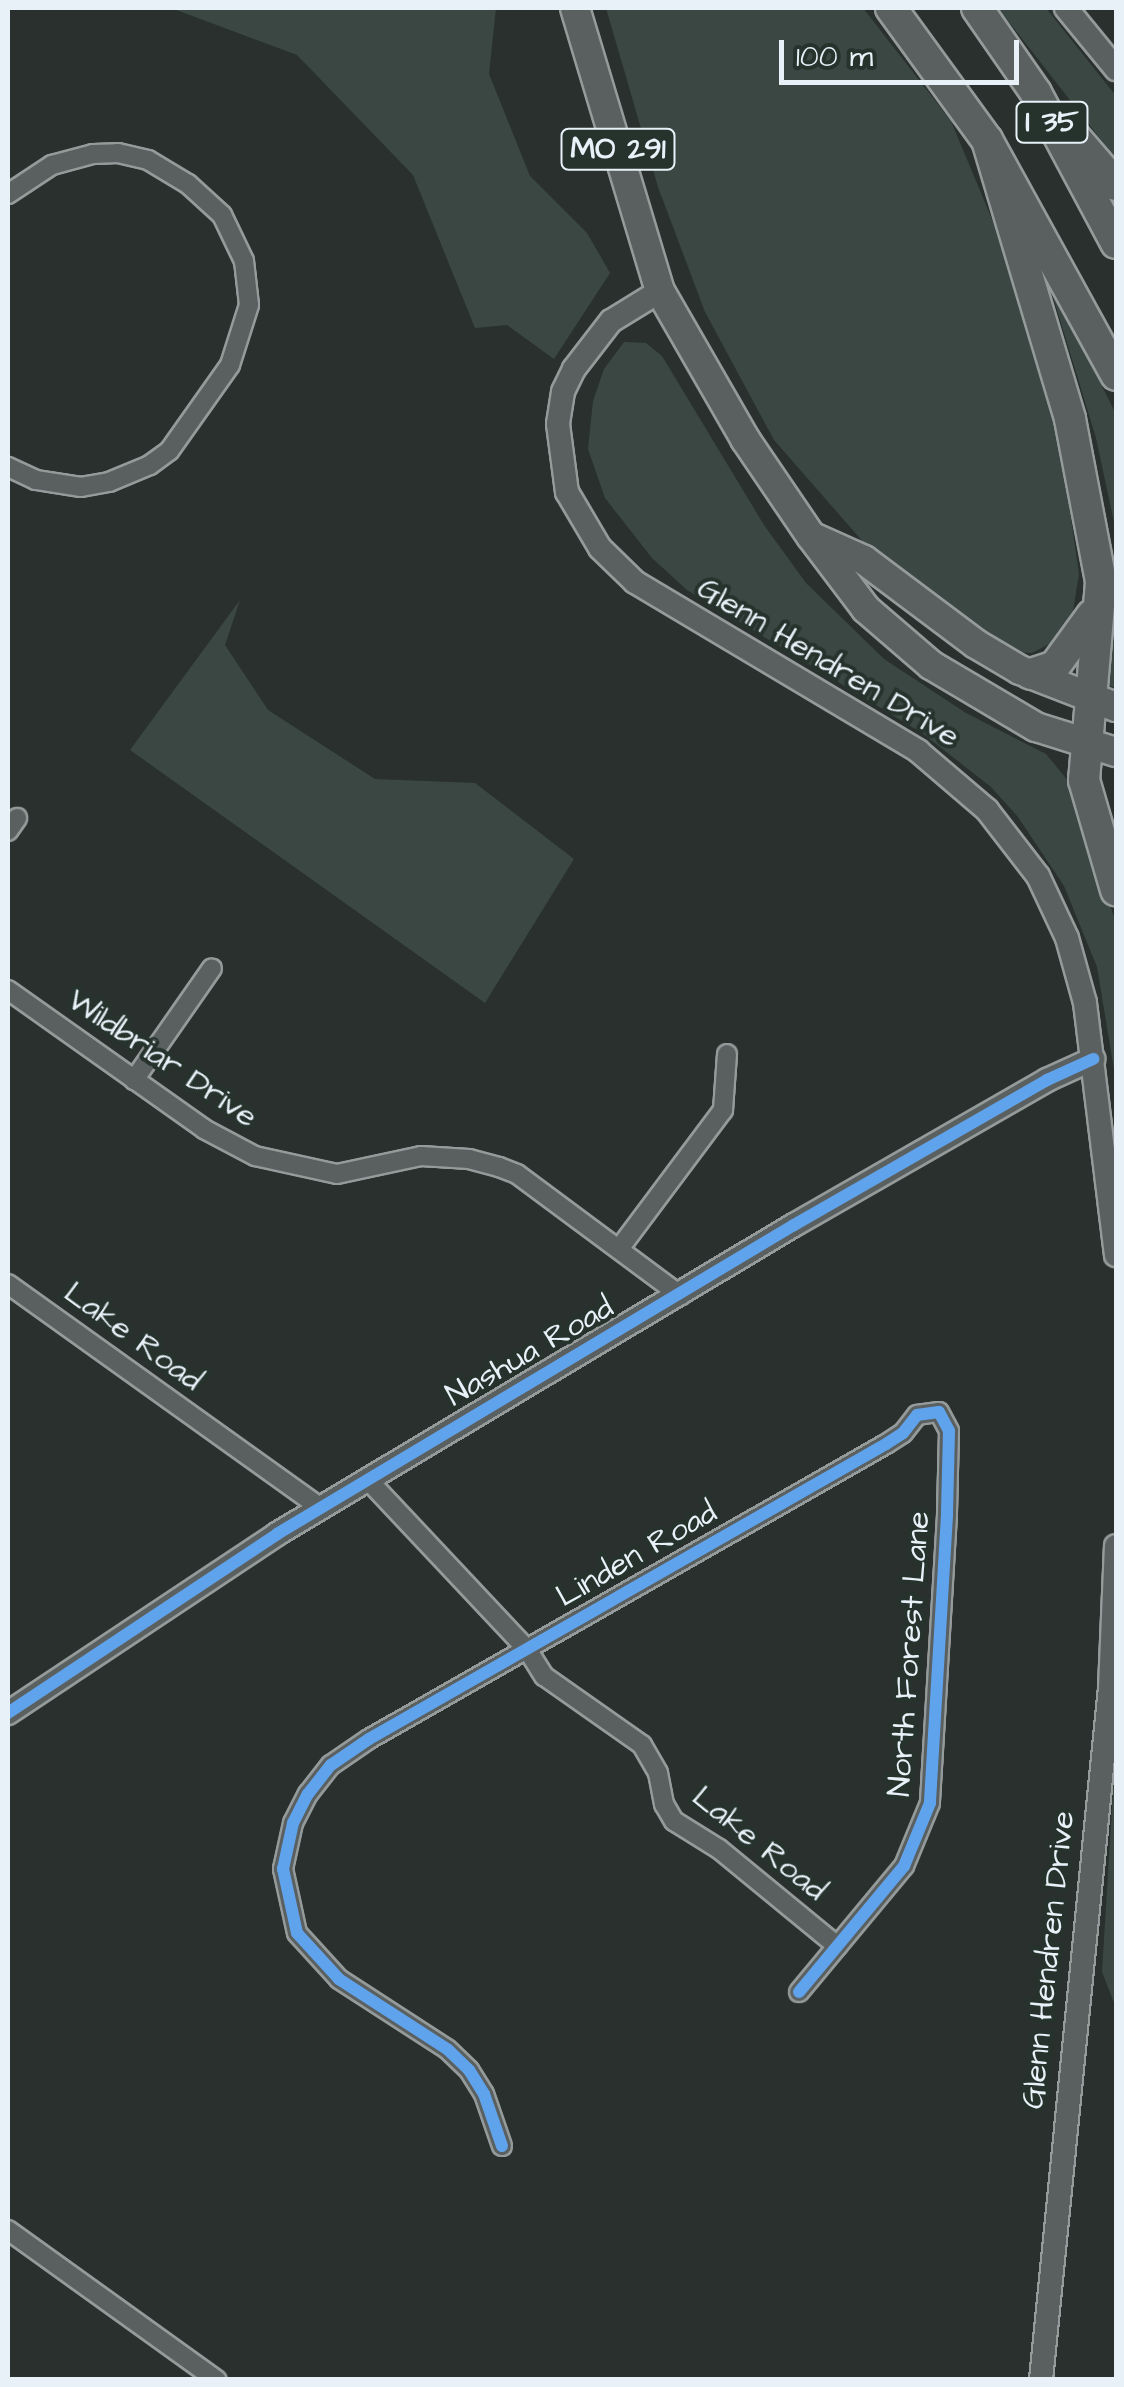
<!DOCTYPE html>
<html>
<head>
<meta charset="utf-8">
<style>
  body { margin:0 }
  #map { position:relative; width:1124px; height:2387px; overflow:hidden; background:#29302d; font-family:"Architects Daughter",sans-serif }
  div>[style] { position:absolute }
  .green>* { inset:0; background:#3b4743 }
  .roads { filter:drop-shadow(2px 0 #959a9a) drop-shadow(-2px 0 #959a9a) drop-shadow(0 2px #959a9a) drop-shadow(0 -2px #959a9a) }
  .street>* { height:18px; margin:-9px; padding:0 9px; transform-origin:9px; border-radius:9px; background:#5a6060 }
  .secondary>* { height:22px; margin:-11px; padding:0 11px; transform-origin:11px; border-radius:11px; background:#5a6060 }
  .primary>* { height:28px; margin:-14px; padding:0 14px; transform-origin:14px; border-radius:14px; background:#5a6060 }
  .highway>* { height:30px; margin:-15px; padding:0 15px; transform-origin:15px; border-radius:15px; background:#5a6060 }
  .cycleway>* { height:12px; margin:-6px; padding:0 6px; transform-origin:6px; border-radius:6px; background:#60a3ed }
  span { translate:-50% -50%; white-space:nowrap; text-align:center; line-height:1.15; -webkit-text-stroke:8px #26332d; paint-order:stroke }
  .shield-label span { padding:2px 8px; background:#26332d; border:2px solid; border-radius:8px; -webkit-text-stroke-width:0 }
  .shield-label { font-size:30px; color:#e8f1f8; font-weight:700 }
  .street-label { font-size:32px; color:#e8f1f8 }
  .frame { position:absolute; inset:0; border:10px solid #e8f1f8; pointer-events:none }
  .scale { position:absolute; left:779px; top:40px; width:240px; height:45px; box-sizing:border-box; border:5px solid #e8f1f8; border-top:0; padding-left:12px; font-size:30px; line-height:35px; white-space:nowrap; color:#e8f1f8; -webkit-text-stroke:8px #26332d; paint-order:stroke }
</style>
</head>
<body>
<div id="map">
  <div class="green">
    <i style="clip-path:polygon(171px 8px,496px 8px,489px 74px,530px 176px,587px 233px,610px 273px,554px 359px,507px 325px,475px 328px,413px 175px,297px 55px)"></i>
    <i style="clip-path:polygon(606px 8px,863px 8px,951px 121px,1006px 253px,1061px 449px,1079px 574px,1071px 623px,1055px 641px,1032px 653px,1012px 652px,967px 625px,864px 543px,774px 440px,705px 312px,658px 187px)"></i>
    <i style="clip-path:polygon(998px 8px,1046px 8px,1116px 96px,1116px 159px)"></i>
    <i style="clip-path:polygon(1047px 277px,1116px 414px,1116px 688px,1106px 685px,1113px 632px,1115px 527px,1096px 438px)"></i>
    <i style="clip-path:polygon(624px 342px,646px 343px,662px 356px,764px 525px,806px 583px,884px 659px,966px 713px,1046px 754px,1069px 782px,1116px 923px,1116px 1141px,1115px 1076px,1097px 967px,1064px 886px,1018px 817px,991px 787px,922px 733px,687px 590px,652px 558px,605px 498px,588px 449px,593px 401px,604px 369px)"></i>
    <i style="clip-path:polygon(240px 600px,225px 645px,268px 710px,375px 779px,475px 783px,574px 859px,485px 1003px,130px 750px)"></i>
    <i style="clip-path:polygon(1116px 1740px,1116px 2008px,1102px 1972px)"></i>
  </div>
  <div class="roads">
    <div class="street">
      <i style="left:8px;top:194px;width:53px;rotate:-33.4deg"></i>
      <i style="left:52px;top:165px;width:42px;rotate:-15deg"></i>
      <i style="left:93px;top:154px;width:25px;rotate:-2deg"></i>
      <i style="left:118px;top:153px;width:31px;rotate:13deg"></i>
      <i style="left:148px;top:160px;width:47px;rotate:31deg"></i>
      <i style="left:188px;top:184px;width:46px;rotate:42.4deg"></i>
      <i style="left:222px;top:215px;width:51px;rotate:64.4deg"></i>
      <i style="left:244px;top:261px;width:44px;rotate:83.5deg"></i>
      <i style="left:249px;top:305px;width:63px;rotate:107.6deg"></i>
      <i style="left:230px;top:365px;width:105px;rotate:125.3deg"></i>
      <i style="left:169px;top:451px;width:24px;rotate:144deg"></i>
      <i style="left:150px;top:465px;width:44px;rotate:157.5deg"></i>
      <i style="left:109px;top:482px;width:28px;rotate:170deg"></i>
      <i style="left:81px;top:487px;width:46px;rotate:-171.2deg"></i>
      <i style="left:36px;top:480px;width:31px;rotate:-155deg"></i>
      <i style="left:8px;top:831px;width:16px;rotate:-55deg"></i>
      <i style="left:8px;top:990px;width:240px;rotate:35.3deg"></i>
      <i style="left:204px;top:1129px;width:58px;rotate:27.9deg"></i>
      <i style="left:255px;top:1156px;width:84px;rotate:12.4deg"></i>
      <i style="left:337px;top:1174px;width:86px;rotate:-12.1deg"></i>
      <i style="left:421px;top:1156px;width:48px;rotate:3.6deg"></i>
      <i style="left:469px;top:1159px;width:31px;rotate:15deg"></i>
      <i style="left:499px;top:1167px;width:19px;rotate:21deg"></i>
      <i style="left:517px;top:1174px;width:204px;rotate:36.6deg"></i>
      <i style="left:134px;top:1080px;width:136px;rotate:-55.1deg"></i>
      <i style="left:619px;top:1249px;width:174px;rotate:-53.2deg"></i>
      <i style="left:723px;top:1110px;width:56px;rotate:-85.9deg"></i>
      <i style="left:8px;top:1284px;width:386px;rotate:35.6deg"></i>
      <i style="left:369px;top:1481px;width:231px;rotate:46.8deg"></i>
      <i style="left:527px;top:1649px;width:32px;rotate:58deg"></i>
      <i style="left:544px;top:1676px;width:120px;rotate:35.1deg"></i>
      <i style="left:642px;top:1745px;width:32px;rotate:60deg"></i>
      <i style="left:658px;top:1773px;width:32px;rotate:79deg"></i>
      <i style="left:664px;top:1804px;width:20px;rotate:60deg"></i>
      <i style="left:674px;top:1821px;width:53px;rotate:31.9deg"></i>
      <i style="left:719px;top:1849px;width:153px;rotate:39.4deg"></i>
      <i style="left:502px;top:2146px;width:55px;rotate:-109.1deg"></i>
      <i style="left:484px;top:2094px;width:28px;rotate:-122deg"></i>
      <i style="left:469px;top:2070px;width:30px;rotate:-136deg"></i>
      <i style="left:447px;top:2049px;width:129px;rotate:-147.1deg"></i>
      <i style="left:339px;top:1979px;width:62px;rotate:-132.4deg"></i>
      <i style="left:297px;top:1933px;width:66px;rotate:-102.3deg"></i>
      <i style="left:283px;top:1869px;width:47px;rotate:-77.7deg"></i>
      <i style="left:293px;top:1823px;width:33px;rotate:-63deg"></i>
      <i style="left:308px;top:1794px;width:37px;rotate:-52deg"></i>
      <i style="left:331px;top:1765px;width:46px;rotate:-34.4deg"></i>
      <i style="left:369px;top:1739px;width:595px;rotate:-29.71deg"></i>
      <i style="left:886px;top:1444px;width:20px;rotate:-33deg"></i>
      <i style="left:903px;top:1433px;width:23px;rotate:-52deg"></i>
      <i style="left:917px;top:1415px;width:22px;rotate:-8deg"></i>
      <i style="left:939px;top:1412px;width:21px;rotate:62deg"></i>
      <i style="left:949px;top:1431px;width:84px;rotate:91.4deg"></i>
      <i style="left:947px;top:1515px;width:289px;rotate:93.4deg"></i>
      <i style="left:930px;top:1803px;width:68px;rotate:112.4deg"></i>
      <i style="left:904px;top:1866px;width:164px;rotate:129.8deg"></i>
      <i style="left:8px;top:2230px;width:257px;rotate:35.7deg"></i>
    </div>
    <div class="secondary">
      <i style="left:1066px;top:8px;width:79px;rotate:50.7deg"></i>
      <i style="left:660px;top:291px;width:57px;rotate:148.5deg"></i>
      <i style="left:611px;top:321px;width:61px;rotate:127.6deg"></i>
      <i style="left:574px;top:369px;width:25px;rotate:116deg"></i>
      <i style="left:563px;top:392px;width:32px;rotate:99deg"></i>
      <i style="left:558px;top:424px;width:69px;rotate:82.5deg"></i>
      <i style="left:567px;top:492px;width:65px;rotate:59.5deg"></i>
      <i style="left:600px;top:548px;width:49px;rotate:44.2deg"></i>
      <i style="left:635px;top:582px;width:330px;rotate:30.8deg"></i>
      <i style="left:918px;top:751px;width:91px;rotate:40.5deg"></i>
      <i style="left:987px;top:810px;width:83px;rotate:52.3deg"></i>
      <i style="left:1038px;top:876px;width:68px;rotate:64.9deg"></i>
      <i style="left:1067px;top:938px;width:67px;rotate:74.5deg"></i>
      <i style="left:1085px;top:1003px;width:254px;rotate:83deg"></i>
      <i style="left:8px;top:1713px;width:323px;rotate:-33.6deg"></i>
      <i style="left:277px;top:1534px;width:602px;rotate:-30.87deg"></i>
      <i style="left:794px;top:1225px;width:292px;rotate:-29.8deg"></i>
      <i style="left:1047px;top:1080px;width:51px;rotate:-24.5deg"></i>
      <i style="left:1041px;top:2380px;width:695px;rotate:-84.31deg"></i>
      <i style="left:1110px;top:1688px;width:142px;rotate:-87.6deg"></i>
    </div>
    <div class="primary">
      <i style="left:575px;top:8px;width:295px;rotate:73.3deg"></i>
      <i style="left:660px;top:291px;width:171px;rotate:60.1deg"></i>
      <i style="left:745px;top:439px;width:117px;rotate:55.8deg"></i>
      <i style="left:811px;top:536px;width:91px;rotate:53deg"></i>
      <i style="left:866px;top:609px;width:86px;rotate:40.7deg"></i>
      <i style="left:931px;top:665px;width:122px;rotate:30.6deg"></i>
      <i style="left:1036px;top:727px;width:84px;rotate:17.4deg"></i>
      <i style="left:815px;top:538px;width:54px;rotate:24.2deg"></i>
      <i style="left:864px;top:560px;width:140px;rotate:36.9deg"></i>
      <i style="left:976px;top:644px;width:51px;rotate:30.6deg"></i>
      <i style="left:1020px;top:670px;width:103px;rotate:21.1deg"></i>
    </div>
    <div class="highway">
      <i style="left:891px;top:8px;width:163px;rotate:54deg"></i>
      <i style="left:987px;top:140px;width:268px;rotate:61.2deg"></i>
      <i style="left:977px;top:8px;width:103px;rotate:55.2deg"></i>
      <i style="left:1036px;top:93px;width:170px;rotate:61.9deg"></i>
      <i style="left:1073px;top:135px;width:66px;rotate:49.3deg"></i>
      <i style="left:987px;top:140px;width:291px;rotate:73.4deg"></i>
      <i style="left:1070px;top:419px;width:166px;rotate:79.2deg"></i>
      <i style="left:1101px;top:582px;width:199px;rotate:94.9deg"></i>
      <i style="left:1084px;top:780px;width:115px;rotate:73.8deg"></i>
      <i style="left:1031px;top:674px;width:25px;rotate:-18deg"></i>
      <i style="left:1055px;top:666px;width:63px;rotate:-54deg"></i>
    </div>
  </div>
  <div class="cycleway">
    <i style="left:8px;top:1713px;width:323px;rotate:-33.6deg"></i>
    <i style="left:277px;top:1534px;width:602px;rotate:-30.87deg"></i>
    <i style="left:794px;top:1225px;width:292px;rotate:-29.8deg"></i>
    <i style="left:1047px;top:1080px;width:51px;rotate:-24.5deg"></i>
    <i style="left:502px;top:2146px;width:55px;rotate:-109.1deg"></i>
    <i style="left:484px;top:2094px;width:28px;rotate:-122deg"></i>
    <i style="left:469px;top:2070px;width:30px;rotate:-136deg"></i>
    <i style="left:447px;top:2049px;width:129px;rotate:-147.1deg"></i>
    <i style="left:339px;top:1979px;width:62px;rotate:-132.4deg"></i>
    <i style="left:297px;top:1933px;width:66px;rotate:-102.3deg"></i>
    <i style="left:283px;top:1869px;width:47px;rotate:-77.7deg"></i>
    <i style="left:293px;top:1823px;width:33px;rotate:-63deg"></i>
    <i style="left:308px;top:1794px;width:37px;rotate:-52deg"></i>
    <i style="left:331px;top:1765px;width:46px;rotate:-34.4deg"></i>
    <i style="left:369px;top:1739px;width:595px;rotate:-29.71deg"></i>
    <i style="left:886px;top:1444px;width:20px;rotate:-33deg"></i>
    <i style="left:903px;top:1433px;width:23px;rotate:-52deg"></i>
    <i style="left:917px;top:1415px;width:22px;rotate:-8deg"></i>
    <i style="left:939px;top:1412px;width:21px;rotate:62deg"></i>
    <i style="left:949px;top:1431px;width:84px;rotate:91.4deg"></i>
    <i style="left:947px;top:1515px;width:289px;rotate:93.4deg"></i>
    <i style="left:930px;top:1803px;width:68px;rotate:112.4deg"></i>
    <i style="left:904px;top:1866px;width:164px;rotate:129.8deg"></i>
  </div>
  <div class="shield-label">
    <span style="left:1052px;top:122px">I 35</span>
    <span style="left:618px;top:149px">MO 291</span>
  </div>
  <div class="street-label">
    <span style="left:828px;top:663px;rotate:31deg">Glenn Hendren Drive</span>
    <span style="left:162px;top:1059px;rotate:34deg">Wildbriar Drive</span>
    <span style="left:133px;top:1337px;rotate:36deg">Lake Road</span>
    <span style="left:530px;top:1352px;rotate:-30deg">Nashua Road</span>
    <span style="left:637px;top:1555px;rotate:-30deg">Linden Road</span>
    <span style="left:910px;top:1654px;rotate:-86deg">North Forest Lane</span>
    <span style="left:759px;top:1844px;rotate:39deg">Lake Road</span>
    <span style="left:1049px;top:1960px;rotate:-84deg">Glenn Hendren Drive</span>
  </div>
  <div class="frame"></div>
  <div class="scale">100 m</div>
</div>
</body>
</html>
